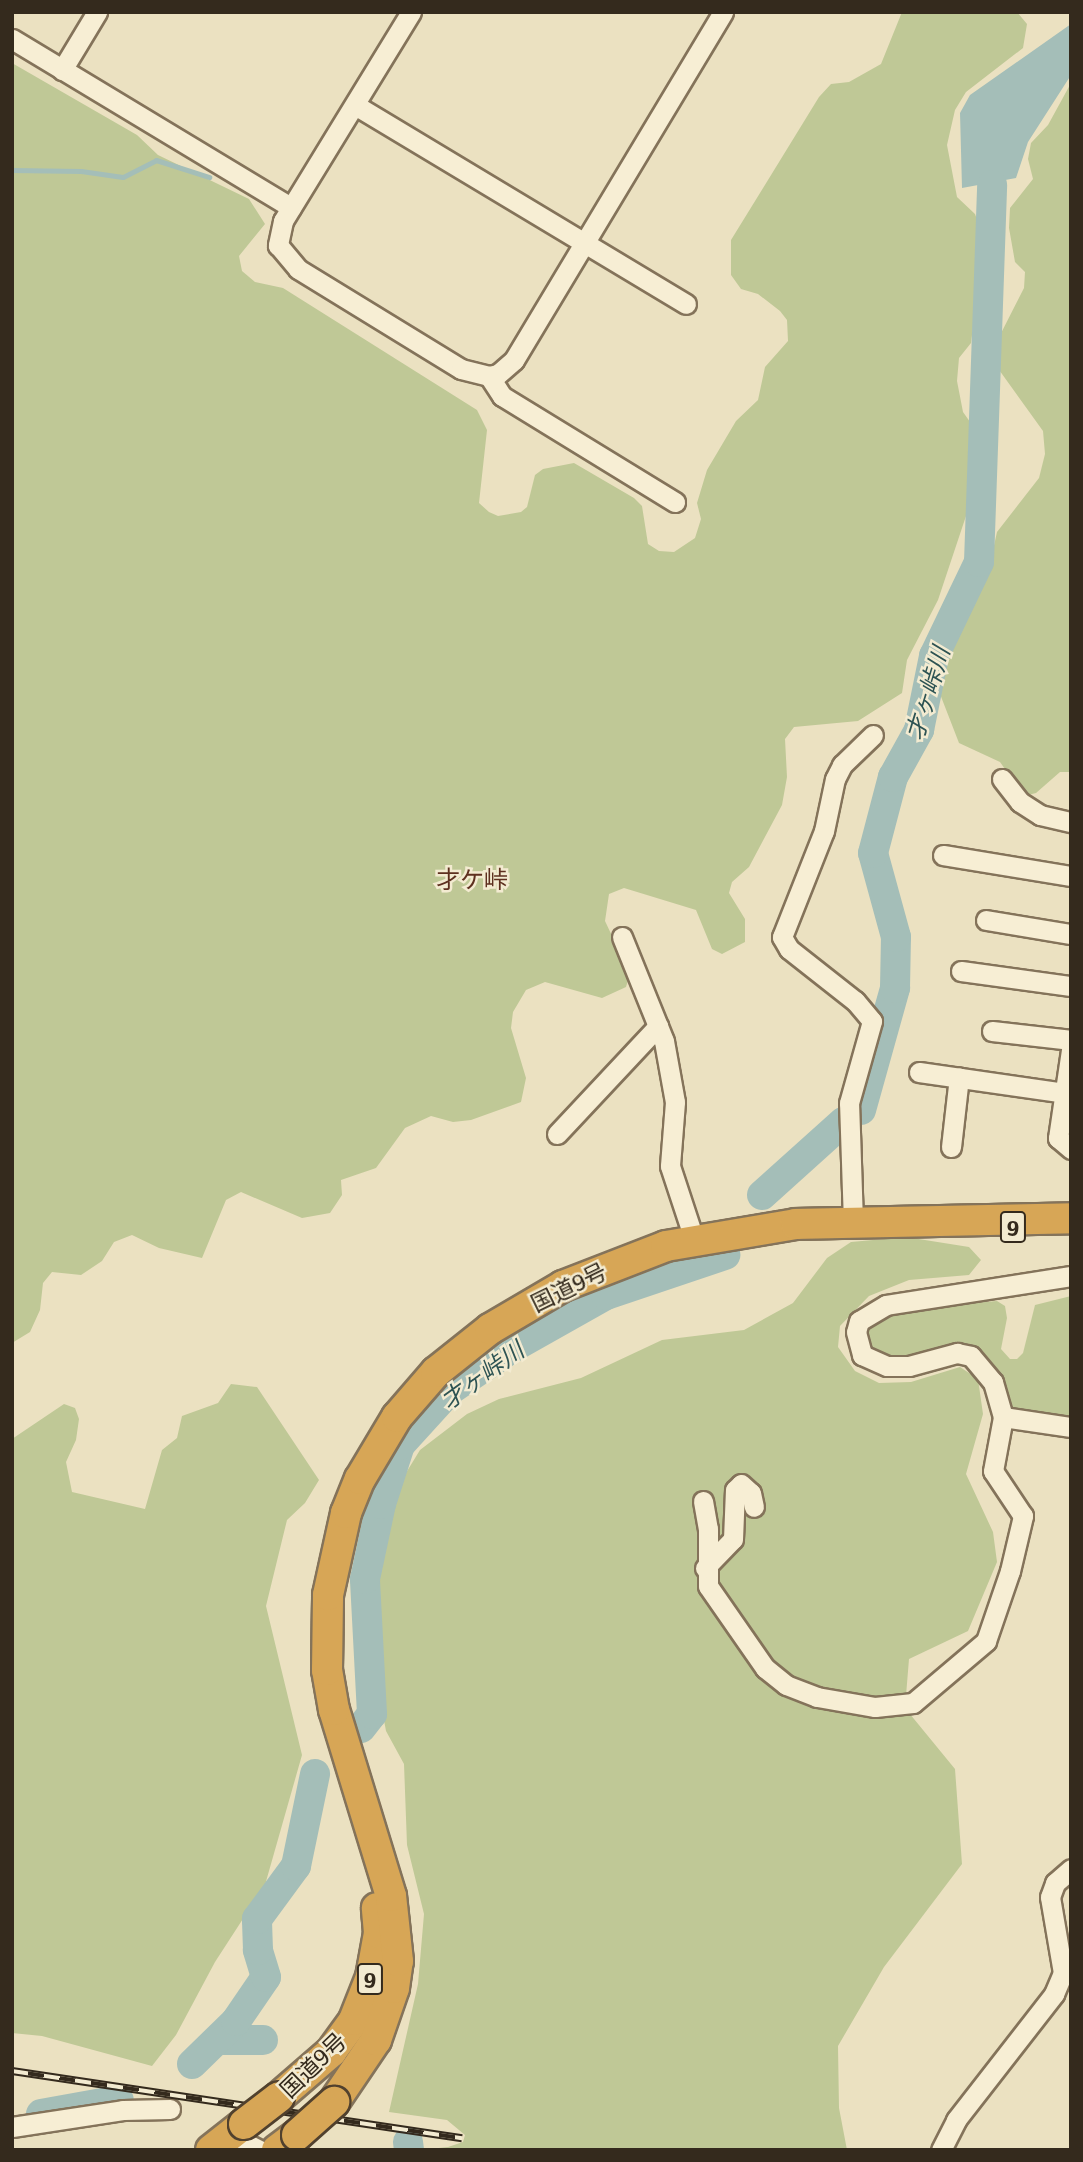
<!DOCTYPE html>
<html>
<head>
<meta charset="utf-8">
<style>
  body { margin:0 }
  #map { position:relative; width:1083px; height:2162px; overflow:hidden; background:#ebe1c1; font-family:Literata,"Noto Sans JP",serif }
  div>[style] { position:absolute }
  .green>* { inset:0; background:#bfc896 }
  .water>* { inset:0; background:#a4beb8 }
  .stream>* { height:5px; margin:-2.5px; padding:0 2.5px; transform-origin:2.5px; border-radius:2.5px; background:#a4beb8 }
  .river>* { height:30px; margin:-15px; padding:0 15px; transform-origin:15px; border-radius:15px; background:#a4beb8 }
  .roads { filter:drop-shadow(2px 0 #84735a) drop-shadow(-2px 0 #84735a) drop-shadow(0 2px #84735a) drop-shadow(0 -2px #84735a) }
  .minor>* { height:19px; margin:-9.5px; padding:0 9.5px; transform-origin:9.5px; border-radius:9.5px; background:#f7eed4 }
  .highway>* { height:30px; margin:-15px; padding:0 15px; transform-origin:15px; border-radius:15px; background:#d7a656 }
  .rail>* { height:8px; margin-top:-4px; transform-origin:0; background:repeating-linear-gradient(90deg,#f3ebd1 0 16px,#342a1d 0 32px); box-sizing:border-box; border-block:2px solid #342a1d }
  .bridges { filter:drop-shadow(2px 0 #51412e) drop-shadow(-2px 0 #51412e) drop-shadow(0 2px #51412e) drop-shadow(0 -2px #51412e) }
  .highway-bridge>* { height:30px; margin:-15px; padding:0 15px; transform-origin:15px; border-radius:15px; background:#d7a656 }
  span { translate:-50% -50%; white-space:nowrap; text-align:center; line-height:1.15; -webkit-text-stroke:5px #f3ebd1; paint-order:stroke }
  .shield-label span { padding:2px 5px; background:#f3ebd1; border:2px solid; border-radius:5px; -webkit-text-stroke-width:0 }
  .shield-label { font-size:21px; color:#342a1d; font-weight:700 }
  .street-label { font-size:23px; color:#342a1d }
  .water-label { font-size:24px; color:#2d5353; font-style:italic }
  .neighbourhood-label { font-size:24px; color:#5e301f }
  .frame { position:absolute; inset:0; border:14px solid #342a1d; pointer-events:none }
</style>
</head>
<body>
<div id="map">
  <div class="green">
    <i style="clip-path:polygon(902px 12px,1017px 12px,1027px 24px,1023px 48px,966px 92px,955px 110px,947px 145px,957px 197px,975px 214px,984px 239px,971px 343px,959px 358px,957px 381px,963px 412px,975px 429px,968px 510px,938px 600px,907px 660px,902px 693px,858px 721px,794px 727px,785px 739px,787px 777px,782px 805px,749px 867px,732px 882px,729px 893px,745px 919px,745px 942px,722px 954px,712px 949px,696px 910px,624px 888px,609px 894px,605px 921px,630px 974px,626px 987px,602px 998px,545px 982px,526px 990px,513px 1012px,511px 1028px,526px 1078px,521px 1102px,471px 1120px,453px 1122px,431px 1116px,405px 1128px,376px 1168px,341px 1180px,342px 1195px,330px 1213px,302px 1218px,241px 1192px,226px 1200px,202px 1258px,159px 1248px,132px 1235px,114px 1242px,102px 1261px,81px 1275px,52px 1272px,43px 1283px,40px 1310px,30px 1332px,12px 1343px,12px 63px,137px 135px,158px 155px,249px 199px,265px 224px,239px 256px,242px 271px,255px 282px,283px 288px,477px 410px,487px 430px,479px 503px,489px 512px,498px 516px,521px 512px,527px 507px,535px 475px,543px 469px,574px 463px,634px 498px,642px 506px,648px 544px,659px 551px,674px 552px,695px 538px,701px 519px,697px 503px,707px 470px,736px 421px,758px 400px,765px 367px,788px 341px,787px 320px,780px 311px,758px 294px,741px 289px,731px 275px,731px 240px,819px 97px,831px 84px,849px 82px,881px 64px)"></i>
    <i style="clip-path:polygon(1071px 83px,1071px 772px,1060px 772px,1036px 793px,1024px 796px,1000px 762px,959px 743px,940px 694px,945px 641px,989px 568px,997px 532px,1039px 478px,1045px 454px,1043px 431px,997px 367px,993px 349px,1024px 288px,1025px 272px,1015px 262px,1009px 228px,1010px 208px,1033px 179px,1028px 159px,1031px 143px,1048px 125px)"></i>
    <i style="clip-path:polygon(906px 1237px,969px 1247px,981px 1260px,969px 1275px,909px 1280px,869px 1296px,840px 1326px,838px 1347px,855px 1371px,879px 1383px,911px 1382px,960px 1367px,978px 1379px,983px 1414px,966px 1474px,993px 1532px,997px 1562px,968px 1631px,909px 1659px,905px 1708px,955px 1769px,962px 1864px,884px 1967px,838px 2046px,839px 2108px,847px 2150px,420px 2150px,448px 2147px,463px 2142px,465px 2135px,447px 2120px,389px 2112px,418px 1984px,424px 1914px,407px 1845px,404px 1764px,386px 1731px,377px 1683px,373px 1587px,401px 1481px,420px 1450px,467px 1414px,499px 1399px,581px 1378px,662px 1340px,744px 1330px,793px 1303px,827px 1258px,851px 1242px)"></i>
    <i style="clip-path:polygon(1071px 1296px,1071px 1421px,1030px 1416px,1012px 1408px,978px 1353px,902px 1360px,868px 1351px,862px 1337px,867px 1320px,889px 1310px,997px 1301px,1005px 1306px,1007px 1318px,1001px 1349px,1010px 1359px,1017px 1359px,1023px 1353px,1035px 1305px)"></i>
    <i style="clip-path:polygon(231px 1384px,257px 1387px,319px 1480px,305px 1503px,287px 1520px,266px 1606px,302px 1755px,265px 1885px,215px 1962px,176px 2035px,152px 2066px,42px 2036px,12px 2033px,12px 1439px,64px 1404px,75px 1408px,79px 1419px,76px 1440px,66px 1462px,72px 1492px,145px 1509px,162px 1450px,177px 1438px,182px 1416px,218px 1403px)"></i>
  </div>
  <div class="water">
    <i style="clip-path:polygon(1071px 24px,1071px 75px,1028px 142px,1016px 178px,962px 188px,960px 113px,970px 95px)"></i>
  </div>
  <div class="stream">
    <i style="left:12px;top:170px;width:69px;rotate:0.8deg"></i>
    <i style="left:81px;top:171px;width:42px;rotate:8.1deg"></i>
    <i style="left:123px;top:177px;width:37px;rotate:-27deg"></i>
    <i style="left:156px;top:160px;width:56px;rotate:17.8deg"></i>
  </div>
  <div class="river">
    <i style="left:861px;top:1110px;width:127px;rotate:-74.4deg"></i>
    <i style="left:895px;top:988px;width:51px;rotate:-88.9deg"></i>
    <i style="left:896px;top:937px;width:87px;rotate:-105.3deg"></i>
    <i style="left:873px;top:853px;width:79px;rotate:-75.3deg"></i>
    <i style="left:893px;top:777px;width:54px;rotate:-61deg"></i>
    <i style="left:919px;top:730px;width:76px;rotate:-78.5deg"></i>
    <i style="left:934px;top:656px;width:104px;rotate:-64.4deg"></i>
    <i style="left:979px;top:562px;width:377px;rotate:-88deg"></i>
    <i style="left:762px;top:1195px;width:109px;rotate:-42deg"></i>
    <i style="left:361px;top:1728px;width:18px;rotate:-52deg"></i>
    <i style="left:372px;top:1714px;width:135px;rotate:-93deg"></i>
    <i style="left:365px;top:1579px;width:77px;rotate:-78deg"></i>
    <i style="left:381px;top:1504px;width:62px;rotate:-72.1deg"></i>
    <i style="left:400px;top:1445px;width:74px;rotate:-47.7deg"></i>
    <i style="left:450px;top:1390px;width:75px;rotate:-34.1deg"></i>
    <i style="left:512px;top:1348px;width:108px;rotate:-29.4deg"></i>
    <i style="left:606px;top:1295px;width:126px;rotate:-18.6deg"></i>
    <i style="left:219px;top:2040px;width:44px"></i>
    <i style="left:192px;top:2064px;width:62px;rotate:-44.3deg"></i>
    <i style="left:236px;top:2021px;width:53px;rotate:-55.7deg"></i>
    <i style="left:266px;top:1977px;width:28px;rotate:-107deg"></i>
    <i style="left:258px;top:1950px;width:31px;rotate:-92deg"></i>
    <i style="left:257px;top:1919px;width:66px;rotate:-53.7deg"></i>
    <i style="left:296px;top:1866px;width:94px;rotate:-78.3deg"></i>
    <i style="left:41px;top:2114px;width:79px;rotate:-10.2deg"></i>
    <i style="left:408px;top:2142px;width:8px;rotate:83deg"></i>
  </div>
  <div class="roads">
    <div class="minor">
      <i style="left:411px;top:12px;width:245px;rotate:121.5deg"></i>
      <i style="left:283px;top:221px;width:25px;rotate:102deg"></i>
      <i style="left:278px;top:245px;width:31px;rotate:50deg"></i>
      <i style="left:298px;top:269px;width:191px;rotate:31.5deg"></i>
      <i style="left:461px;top:369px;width:29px;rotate:14deg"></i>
      <i style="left:489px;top:376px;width:9px;rotate:-13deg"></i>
      <i style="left:498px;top:374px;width:21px;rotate:-41deg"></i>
      <i style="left:514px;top:360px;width:406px;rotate:-59deg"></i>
      <i style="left:12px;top:39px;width:326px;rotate:31.1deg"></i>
      <i style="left:62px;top:70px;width:68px;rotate:-58.9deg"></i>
      <i style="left:355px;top:105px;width:386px;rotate:31deg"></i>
      <i style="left:489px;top:376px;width:24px;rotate:57deg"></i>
      <i style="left:502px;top:396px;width:203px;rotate:31.5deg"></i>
      <i style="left:1002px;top:779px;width:29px;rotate:52deg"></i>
      <i style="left:1020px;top:802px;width:24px;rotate:33deg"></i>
      <i style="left:1040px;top:815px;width:32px;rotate:13deg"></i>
      <i style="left:943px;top:855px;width:130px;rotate:9.3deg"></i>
      <i style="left:986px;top:920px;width:86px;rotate:9.4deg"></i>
      <i style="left:622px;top:937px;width:112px;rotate:68deg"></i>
      <i style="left:664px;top:1041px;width:62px;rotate:79.8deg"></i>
      <i style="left:675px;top:1102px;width:64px;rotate:94.5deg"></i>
      <i style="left:670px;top:1166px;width:77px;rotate:71.8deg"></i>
      <i style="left:961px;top:971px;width:111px;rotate:7.8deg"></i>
      <i style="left:992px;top:1031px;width:80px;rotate:6.5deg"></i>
      <i style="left:1071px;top:1050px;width:89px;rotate:98.4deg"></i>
      <i style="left:1058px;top:1138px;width:17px;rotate:40deg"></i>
      <i style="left:919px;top:1072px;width:154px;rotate:8.2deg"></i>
      <i style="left:557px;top:1134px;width:148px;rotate:-46.9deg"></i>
      <i style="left:951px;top:1147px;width:70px;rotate:-83.5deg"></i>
      <i style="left:853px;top:1222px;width:119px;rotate:-91.9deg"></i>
      <i style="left:849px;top:1103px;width:85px;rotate:-74.3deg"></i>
      <i style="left:872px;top:1021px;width:26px;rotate:-130deg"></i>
      <i style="left:855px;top:1001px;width:84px;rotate:-141.8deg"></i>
      <i style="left:789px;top:949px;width:14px;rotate:-120deg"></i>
      <i style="left:782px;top:937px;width:114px;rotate:-68.4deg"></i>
      <i style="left:824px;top:831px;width:53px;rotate:-78.1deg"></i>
      <i style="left:835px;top:779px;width:16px;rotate:-63deg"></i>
      <i style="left:842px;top:765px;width:43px;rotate:-44.1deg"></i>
      <i style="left:1071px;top:1276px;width:187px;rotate:171.1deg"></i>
      <i style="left:886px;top:1305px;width:31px;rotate:149deg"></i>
      <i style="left:859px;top:1321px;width:11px;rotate:105deg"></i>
      <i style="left:856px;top:1332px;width:24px;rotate:75deg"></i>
      <i style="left:862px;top:1355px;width:27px;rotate:24deg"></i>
      <i style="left:887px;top:1366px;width:22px"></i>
      <i style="left:909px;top:1366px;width:50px;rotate:-15.2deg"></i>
      <i style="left:957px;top:1353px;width:14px;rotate:12deg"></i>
      <i style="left:971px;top:1356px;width:34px;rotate:50deg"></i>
      <i style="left:993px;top:1382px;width:36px;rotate:74deg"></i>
      <i style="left:1003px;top:1417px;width:69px;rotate:8.4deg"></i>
      <i style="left:703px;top:1501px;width:28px;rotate:80deg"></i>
      <i style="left:708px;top:1529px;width:57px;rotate:90deg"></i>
      <i style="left:708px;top:1586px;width:100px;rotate:55.2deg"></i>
      <i style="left:765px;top:1668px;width:27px;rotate:39deg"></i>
      <i style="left:786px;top:1685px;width:33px;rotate:21deg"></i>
      <i style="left:817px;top:1697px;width:59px;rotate:9.8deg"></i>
      <i style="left:875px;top:1707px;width:38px;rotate:-6deg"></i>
      <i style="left:913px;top:1703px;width:96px;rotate:-40.3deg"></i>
      <i style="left:986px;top:1641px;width:74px;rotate:-71.1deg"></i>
      <i style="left:1010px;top:1571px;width:57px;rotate:-76.7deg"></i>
      <i style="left:1023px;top:1516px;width:54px;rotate:-123.7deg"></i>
      <i style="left:993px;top:1471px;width:55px;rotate:-79.5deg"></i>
      <i style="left:705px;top:1568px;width:40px;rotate:-46deg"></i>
      <i style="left:733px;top:1539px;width:49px;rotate:-87.7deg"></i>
      <i style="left:735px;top:1490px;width:8px;rotate:-45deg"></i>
      <i style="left:741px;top:1484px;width:13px;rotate:42deg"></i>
      <i style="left:751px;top:1493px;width:14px;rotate:78deg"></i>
      <i style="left:12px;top:2127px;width:112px;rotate:-8.7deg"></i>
      <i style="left:123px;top:2110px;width:47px;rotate:-1.2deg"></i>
      <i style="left:230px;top:2135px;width:34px;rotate:27deg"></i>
      <i style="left:941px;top:2150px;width:34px;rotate:-63deg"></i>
      <i style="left:956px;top:2120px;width:160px;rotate:-52.1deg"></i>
      <i style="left:1054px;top:1994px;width:23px;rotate:-67deg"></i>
      <i style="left:1063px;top:1973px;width:77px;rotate:-99.7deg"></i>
      <i style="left:1050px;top:1897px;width:15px;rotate:-70deg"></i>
      <i style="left:1055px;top:1883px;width:21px;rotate:-41deg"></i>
    </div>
    <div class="highway">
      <i style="left:279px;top:2097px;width:69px;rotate:-40.9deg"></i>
      <i style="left:331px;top:2052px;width:39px;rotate:-54deg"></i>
      <i style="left:354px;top:2020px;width:46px;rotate:-68.4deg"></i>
      <i style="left:371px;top:1977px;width:45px;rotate:-79.7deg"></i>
      <i style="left:379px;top:1933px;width:25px;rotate:-95deg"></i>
      <i style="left:334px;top:2102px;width:75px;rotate:-55.9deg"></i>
      <i style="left:376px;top:2040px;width:55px;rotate:-70.9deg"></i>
      <i style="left:394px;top:1988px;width:27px;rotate:-82deg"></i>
      <i style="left:398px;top:1961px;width:65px;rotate:-96.1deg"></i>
      <i style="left:391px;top:1896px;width:195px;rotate:-107deg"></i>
      <i style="left:334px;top:1710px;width:41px;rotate:-99.9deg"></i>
      <i style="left:327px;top:1670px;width:75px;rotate:-89.2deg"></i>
      <i style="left:328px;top:1595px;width:84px;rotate:-77.6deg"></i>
      <i style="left:346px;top:1513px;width:37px;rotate:-68deg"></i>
      <i style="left:360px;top:1479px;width:72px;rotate:-59.2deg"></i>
      <i style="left:397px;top:1417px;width:60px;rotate:-49.1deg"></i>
      <i style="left:436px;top:1372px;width:69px;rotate:-38.5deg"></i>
      <i style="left:490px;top:1329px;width:85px;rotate:-30.5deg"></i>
      <i style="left:563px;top:1286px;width:110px;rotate:-21.2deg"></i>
      <i style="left:666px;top:1246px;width:132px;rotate:-9.6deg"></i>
      <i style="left:796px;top:1224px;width:275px;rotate:-1.2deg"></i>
      <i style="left:211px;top:2150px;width:42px;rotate:-38.2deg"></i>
      <i style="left:277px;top:2150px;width:25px;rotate:-37deg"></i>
    </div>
  </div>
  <div class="rail">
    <i style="left:12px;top:2071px;width:455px;rotate:8.5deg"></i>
  </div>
  <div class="bridges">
    <div class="highway-bridge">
      <i style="left:244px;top:2124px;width:44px;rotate:-37.6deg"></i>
      <i style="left:297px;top:2135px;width:50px;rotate:-41.7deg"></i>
    </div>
  </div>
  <div class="shield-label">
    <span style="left:1013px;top:1227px">9</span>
    <span style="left:370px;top:1979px">9</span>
  </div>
  <div class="street-label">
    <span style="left:568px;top:1286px;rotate:-26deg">国道9号</span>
    <span style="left:312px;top:2064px;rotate:-44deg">国道9号</span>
  </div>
  <div class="water-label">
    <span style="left:926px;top:693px;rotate:-73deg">才ヶ峠川</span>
    <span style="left:481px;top:1374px;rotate:-36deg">才ヶ峠川</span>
  </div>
  <div class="neighbourhood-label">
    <span style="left:472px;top:878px">才ケ峠</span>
  </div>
  <div class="frame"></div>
</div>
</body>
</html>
